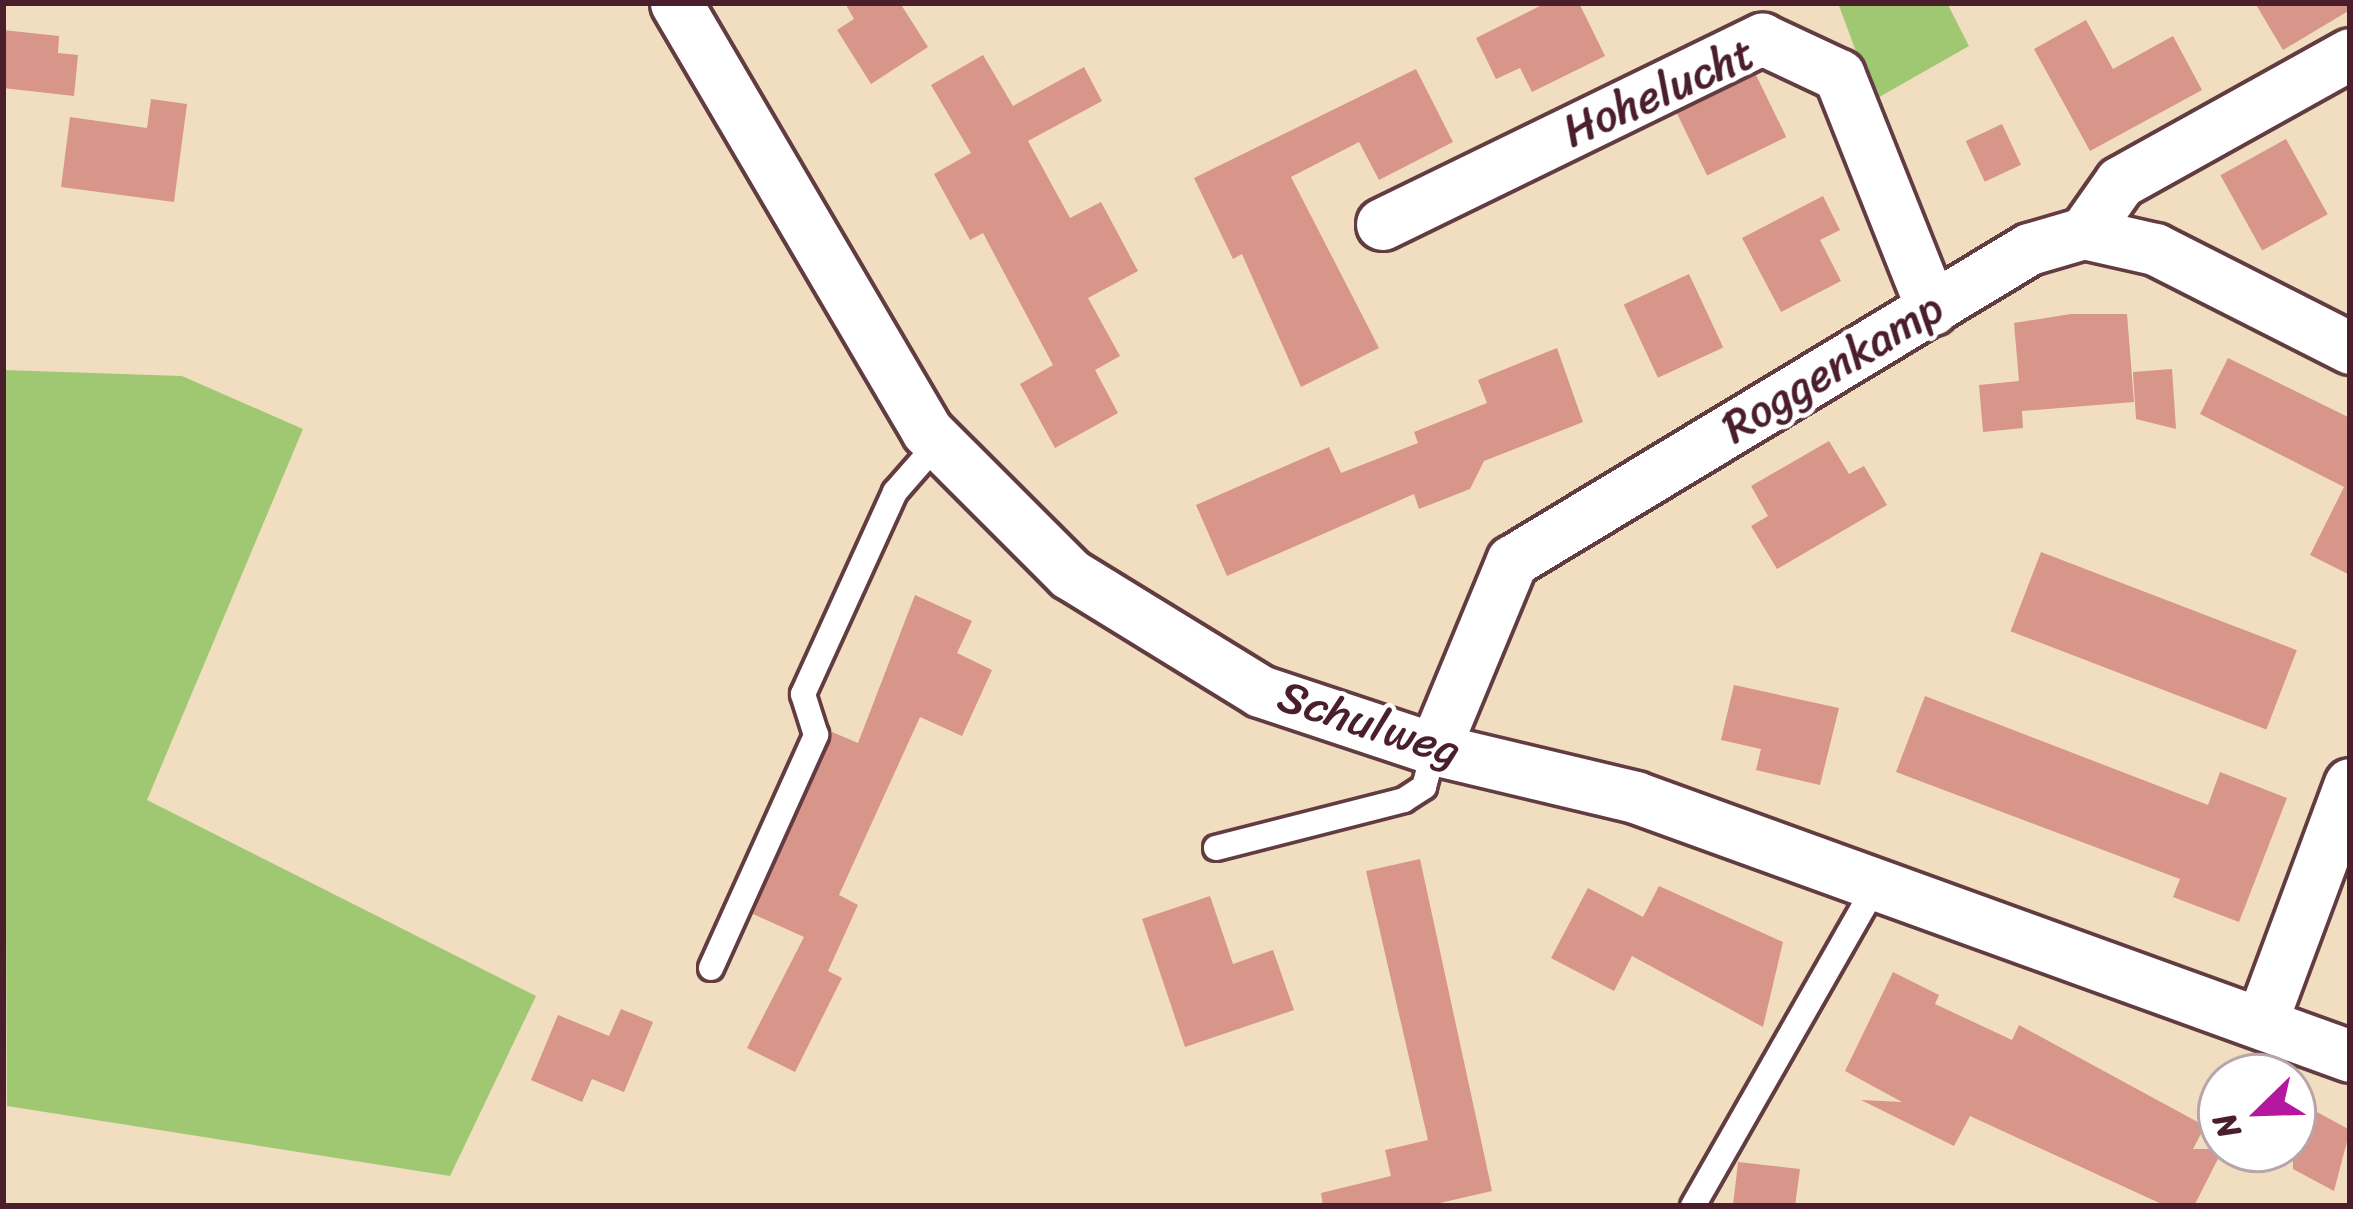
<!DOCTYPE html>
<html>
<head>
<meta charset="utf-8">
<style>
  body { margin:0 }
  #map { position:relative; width:2353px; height:1209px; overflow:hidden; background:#f1dec0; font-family:Sriracha,sans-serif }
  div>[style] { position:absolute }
  .green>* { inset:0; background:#a0c772 }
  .building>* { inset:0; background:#d8958a; transform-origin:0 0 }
  .roads { filter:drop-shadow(3px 0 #633c41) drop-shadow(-3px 0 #633c41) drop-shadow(0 3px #633c41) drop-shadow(0 -3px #633c41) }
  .lane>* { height:24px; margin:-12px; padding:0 12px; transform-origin:12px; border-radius:12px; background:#fff }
  .street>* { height:51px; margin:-25.5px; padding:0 25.5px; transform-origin:25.5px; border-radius:25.5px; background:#fff }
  span { translate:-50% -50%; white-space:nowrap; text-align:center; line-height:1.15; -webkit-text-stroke:9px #fff; paint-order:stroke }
  .street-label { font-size:45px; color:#4a1f2b }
  .frame { position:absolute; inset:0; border:6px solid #4a1f2b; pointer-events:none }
  .north { position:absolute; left:2197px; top:1053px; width:120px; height:120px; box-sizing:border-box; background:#fff; border:3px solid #b7a5aa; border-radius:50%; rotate:247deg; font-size:33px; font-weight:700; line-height:48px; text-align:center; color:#4a1f2b }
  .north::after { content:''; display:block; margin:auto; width:42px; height:54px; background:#b5179e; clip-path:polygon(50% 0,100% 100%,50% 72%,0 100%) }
</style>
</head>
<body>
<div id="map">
  <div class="green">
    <i style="clip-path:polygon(1838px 3px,1947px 3px,1969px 46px,1874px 100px)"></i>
    <i style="clip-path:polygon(3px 370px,182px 376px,303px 429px,147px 800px,536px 996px,450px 1176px,7px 1106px)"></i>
  </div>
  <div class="building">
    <i style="clip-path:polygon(845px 3px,900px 3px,928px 47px,871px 84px,837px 30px,854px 19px)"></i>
    <i style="clip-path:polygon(1546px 3px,1579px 3px,1605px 56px,1532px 92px,1520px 68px,1496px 79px,1476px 38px)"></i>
    <i style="clip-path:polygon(2255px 3px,2350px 3px,2350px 10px,2283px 50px)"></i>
    <i style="clip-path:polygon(2086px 20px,2113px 69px,2173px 36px,2202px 90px,2090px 151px,2034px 49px)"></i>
    <i style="clip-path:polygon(3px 30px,59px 36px,58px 53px,78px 55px,74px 96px,3px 88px)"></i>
    <i style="clip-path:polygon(983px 55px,1013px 106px,1084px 67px,1102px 101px,1028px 141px,1070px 218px,1101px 202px,1138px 271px,1088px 298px,1120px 356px,1095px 370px,1118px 413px,1055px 448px,1020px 384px,1053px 365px,983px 233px,970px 240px,934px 174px,971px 153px,931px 85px)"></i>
    <i style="clip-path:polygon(1416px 69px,1453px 142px,1379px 180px,1359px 142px,1291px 177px,1379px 348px,1301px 387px,1242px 254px,1233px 259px,1194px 178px)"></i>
    <i style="left:1756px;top:75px;width:69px;height:88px;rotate:64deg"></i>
    <i style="clip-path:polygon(151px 99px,187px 104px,174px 202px,61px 187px,70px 117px,147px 128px)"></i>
    <i style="left:2002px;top:124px;width:45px;height:40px;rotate:65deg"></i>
    <i style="left:2286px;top:139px;width:86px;height:75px;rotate:61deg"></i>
    <i style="clip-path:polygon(1823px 196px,1840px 230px,1820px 240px,1841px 281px,1781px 312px,1742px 238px)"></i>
    <i style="left:1689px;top:274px;width:81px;height:72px;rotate:65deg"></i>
    <i style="clip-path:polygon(2071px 314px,2127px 314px,2134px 402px,2022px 411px,2023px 428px,1983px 432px,1979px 385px,2019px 381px,2014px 323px)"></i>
    <i style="clip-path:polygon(1557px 348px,1583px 422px,1484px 461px,1470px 489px,1419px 509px,1414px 494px,1227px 576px,1196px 505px,1329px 447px,1341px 473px,1418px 443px,1414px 432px,1487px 403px,1478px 380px)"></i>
    <i style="clip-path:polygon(2228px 358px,2350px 418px,2350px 575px,2310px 555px,2344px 487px,2200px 414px)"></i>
    <i style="clip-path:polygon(2172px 369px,2176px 429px,2136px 419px,2133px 372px)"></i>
    <i style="clip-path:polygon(1829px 441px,1849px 474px,1864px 466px,1887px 505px,1777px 569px,1751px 526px,1768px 516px,1751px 486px)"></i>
    <i style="left:2041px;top:552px;width:274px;height:85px;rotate:21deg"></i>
    <i style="clip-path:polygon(915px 595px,972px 621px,957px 653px,992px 670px,962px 736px,920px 717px,839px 895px,858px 905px,828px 971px,842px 978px,795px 1072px,747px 1048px,804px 937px,753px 914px,832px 732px,858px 743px)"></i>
    <i style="clip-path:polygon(1734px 685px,1839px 708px,1820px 785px,1756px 770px,1761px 749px,1721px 740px)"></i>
    <i style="clip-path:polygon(1925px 696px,2208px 805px,2220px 772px,2287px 798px,2239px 922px,2173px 897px,2180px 879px,1896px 772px)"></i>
    <i style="clip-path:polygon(1420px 859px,1492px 1191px,1427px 1206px,1323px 1206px,1321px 1193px,1391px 1176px,1385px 1150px,1428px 1140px,1366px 871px)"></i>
    <i style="clip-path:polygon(1659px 886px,1783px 942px,1763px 1027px,1632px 956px,1614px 991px,1551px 958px,1588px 888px,1643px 917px)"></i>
    <i style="clip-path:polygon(1210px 896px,1233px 964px,1273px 950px,1294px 1010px,1185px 1047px,1142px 919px)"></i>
    <i style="clip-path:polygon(1893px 972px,1939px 995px,1935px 1004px,2012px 1040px,2019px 1025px,2205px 1126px,2193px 1149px,2223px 1149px,2194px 1206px,2166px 1206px,1970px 1116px,1954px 1146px,1861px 1100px,1902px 1102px,1845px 1071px)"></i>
    <i style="clip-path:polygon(621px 1009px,653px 1022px,624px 1092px,592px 1079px,582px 1102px,531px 1080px,558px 1015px,609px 1036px)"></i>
    <i style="clip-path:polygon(2293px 1099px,2350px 1130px,2334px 1191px,2293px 1169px)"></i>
    <i style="clip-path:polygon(1738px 1162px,1800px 1169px,1795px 1206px,1733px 1206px)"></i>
  </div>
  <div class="roads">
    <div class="lane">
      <i style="left:1216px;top:848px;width:194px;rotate:-14.3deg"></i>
      <i style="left:1404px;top:800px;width:24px;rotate:-33deg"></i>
      <i style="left:1424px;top:787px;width:39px;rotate:-75deg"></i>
      <i style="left:711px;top:968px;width:256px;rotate:-65.7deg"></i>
      <i style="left:816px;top:735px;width:43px;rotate:-107.6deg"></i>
      <i style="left:803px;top:694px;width:222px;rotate:-65.5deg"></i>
      <i style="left:895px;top:492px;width:64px;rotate:-48.8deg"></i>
      <i style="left:1693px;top:1206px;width:371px;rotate:-60.3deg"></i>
    </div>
    <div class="street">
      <i style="left:676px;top:3px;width:496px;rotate:59.6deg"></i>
      <i style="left:927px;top:431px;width:202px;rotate:45deg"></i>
      <i style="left:1070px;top:574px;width:223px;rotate:31.6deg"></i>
      <i style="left:1260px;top:691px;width:183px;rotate:18.4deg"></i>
      <i style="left:1434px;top:749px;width:207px;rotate:13.4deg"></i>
      <i style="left:1635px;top:797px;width:760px;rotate:19.91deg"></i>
      <i style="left:1382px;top:224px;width:423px;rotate:-26deg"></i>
      <i style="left:1762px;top:39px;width:85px;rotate:25.1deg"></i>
      <i style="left:1839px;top:75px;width:252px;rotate:68.3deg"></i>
      <i style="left:2084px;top:233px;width:62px;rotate:-54.8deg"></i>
      <i style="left:2120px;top:182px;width:263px;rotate:-29.1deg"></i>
      <i style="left:1434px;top:749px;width:204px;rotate:-67.5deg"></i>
      <i style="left:1512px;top:561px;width:604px;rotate:-31.11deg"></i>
      <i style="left:2029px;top:249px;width:57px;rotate:-16.2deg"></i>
      <i style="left:2084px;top:233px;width:73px;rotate:12.7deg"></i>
      <i style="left:2155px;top:249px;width:219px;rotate:26.9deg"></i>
      <i style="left:2261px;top:1023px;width:255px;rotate:-69.6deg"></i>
    </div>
  </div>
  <div class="street-label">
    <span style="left:1659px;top:93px;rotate:-24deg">Hohelucht</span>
    <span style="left:1833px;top:368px;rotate:-31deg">Roggenkamp</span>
    <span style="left:1369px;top:724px;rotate:18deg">Schulweg</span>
  </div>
  <div class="frame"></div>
  <div class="north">N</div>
</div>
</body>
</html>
